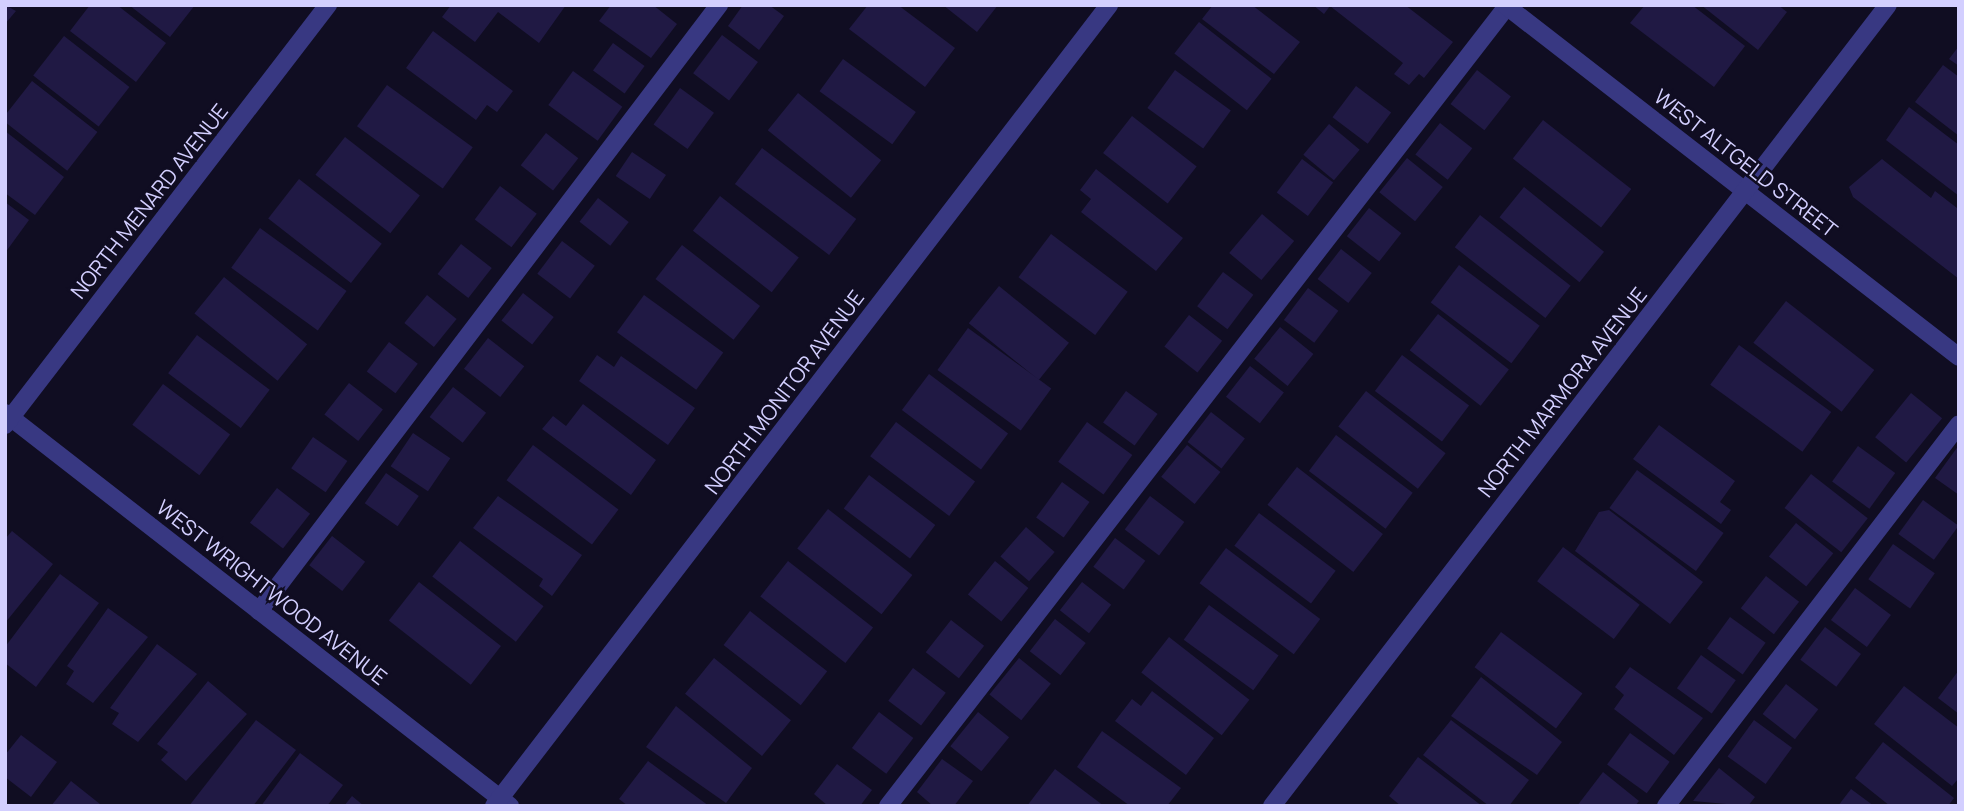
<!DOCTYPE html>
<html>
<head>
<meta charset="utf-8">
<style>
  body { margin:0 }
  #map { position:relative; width:1964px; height:811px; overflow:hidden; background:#100d22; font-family:Manrope,sans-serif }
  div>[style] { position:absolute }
  .building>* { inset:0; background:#201944; transform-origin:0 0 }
  .lane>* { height:18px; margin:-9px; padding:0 9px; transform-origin:9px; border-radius:9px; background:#383882 }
  .street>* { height:18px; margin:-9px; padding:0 9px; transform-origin:9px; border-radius:9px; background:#383882 }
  span { translate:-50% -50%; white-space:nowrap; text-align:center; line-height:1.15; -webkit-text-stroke:5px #100d22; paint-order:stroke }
  .street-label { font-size:21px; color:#d3cfff }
  .frame { position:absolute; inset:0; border:7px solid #d3cfff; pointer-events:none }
</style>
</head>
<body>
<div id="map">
  <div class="building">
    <i style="clip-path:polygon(5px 5px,16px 11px,5px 24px)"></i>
    <i style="clip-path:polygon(90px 5px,117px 5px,166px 43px,136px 82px,70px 31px)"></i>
    <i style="clip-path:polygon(129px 5px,195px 5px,170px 37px)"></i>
    <i style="clip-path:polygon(451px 5px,566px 5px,539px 43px,498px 12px,475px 42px,442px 17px)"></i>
    <i style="clip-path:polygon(611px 5px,653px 5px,677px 24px,651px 58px,599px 21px)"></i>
    <i style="clip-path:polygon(743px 5px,769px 5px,784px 16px,759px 50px,728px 26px)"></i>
    <i style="clip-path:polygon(868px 5px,898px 5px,955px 48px,925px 87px,849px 29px)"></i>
    <i style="clip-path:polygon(943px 5px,998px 5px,977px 32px)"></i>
    <i style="clip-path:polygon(1213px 5px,1252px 5px,1300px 42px,1274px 74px,1202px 19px)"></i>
    <i style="clip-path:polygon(1313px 5px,1405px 5px,1453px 42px,1424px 78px,1419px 74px,1409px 85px,1394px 74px,1403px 63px,1330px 6px,1324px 14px)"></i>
    <i style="clip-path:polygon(1645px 5px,1692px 5px,1745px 46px,1714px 87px,1630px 23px)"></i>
    <i style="clip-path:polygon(1701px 5px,1778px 5px,1787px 12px,1758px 50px)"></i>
    <i style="left:1199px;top:22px;width:92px;height:40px;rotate:38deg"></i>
    <i style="clip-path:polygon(433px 31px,513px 91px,497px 112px,487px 105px,476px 120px,406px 68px)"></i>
    <i style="left:722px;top:35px;width:45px;height:48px;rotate:37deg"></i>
    <i style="left:64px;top:36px;width:83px;height:50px;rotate:38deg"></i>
    <i style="left:613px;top:43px;width:39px;height:34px;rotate:36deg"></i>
    <i style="clip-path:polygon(1959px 46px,1959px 66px,1949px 59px)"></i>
    <i style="left:843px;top:59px;width:90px;height:40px;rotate:36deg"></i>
    <i style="clip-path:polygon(1943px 65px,1959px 77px,1959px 136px,1915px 102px)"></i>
    <i style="left:1175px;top:70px;width:69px;height:47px;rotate:36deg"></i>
    <i style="left:1477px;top:70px;width:43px;height:43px;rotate:38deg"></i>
    <i style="left:573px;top:71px;width:61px;height:42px;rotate:36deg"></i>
    <i style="left:32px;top:81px;width:83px;height:49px;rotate:38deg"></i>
    <i style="left:387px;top:85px;width:106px;height:51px;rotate:36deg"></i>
    <i style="left:1356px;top:86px;width:44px;height:39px;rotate:37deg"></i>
    <i style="left:680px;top:88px;width:42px;height:45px;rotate:36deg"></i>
    <i style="left:798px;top:93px;width:107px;height:48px;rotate:39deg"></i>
    <i style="clip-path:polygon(1909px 107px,1959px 145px,1959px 196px,1886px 140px)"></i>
    <i style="left:1132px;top:116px;width:82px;height:47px;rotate:38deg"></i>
    <i style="left:1543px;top:120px;width:112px;height:49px;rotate:38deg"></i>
    <i style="left:1440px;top:123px;width:41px;height:40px;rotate:38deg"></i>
    <i style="left:1329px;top:124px;width:40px;height:40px;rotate:40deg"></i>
    <i style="clip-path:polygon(5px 131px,64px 177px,35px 215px,5px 193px)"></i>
    <i style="left:546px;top:133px;width:41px;height:41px;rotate:38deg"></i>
    <i style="left:345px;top:137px;width:95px;height:48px;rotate:38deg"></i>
    <i style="left:762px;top:148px;width:118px;height:45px;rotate:37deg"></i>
    <i style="left:632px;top:152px;width:41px;height:29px;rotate:34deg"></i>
    <i style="left:1407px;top:158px;width:46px;height:44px;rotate:39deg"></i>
    <i style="left:1302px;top:159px;width:39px;height:42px;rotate:37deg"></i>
    <i style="clip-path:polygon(1882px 159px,1931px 198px,1935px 191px,1957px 208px,1959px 279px,1853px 197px,1849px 187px)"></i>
    <i style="clip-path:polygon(1096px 169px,1183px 238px,1156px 271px,1081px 212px,1091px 199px,1080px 190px)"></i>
    <i style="left:299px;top:179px;width:105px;height:50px;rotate:38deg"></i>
    <i style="left:500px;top:186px;width:46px;height:42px;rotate:37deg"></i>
    <i style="left:1524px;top:187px;width:103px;height:39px;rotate:39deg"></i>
    <i style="left:720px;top:196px;width:100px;height:44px;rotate:38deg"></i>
    <i style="left:598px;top:198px;width:39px;height:30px;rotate:38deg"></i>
    <i style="clip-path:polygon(5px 202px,29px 220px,5px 253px)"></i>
    <i style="left:1369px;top:208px;width:41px;height:36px;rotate:38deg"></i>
    <i style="left:1262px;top:214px;width:42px;height:51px;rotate:40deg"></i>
    <i style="left:1480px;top:215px;width:115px;height:41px;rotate:38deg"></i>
    <i style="left:260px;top:228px;width:107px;height:49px;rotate:36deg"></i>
    <i style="left:1051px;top:234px;width:96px;height:54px;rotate:37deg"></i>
    <i style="left:562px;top:241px;width:41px;height:41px;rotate:37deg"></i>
    <i style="left:461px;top:244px;width:39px;height:38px;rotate:38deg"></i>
    <i style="left:682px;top:245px;width:99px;height:43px;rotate:38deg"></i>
    <i style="left:1341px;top:249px;width:39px;height:38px;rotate:38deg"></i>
    <i style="left:1459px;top:265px;width:101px;height:47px;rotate:37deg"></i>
    <i style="left:1223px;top:272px;width:38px;height:43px;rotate:37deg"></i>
    <i style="left:224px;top:277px;width:107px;height:47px;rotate:39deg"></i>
    <i style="left:999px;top:286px;width:90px;height:48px;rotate:39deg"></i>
    <i style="left:1308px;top:288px;width:38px;height:40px;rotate:37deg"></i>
    <i style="left:523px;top:293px;width:39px;height:35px;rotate:38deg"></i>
    <i style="left:427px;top:295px;width:38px;height:36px;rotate:39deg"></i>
    <i style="left:644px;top:295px;width:98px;height:46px;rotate:36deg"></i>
    <i style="left:1786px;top:301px;width:112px;height:53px;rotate:38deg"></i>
    <i style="left:1438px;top:314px;width:90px;height:46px;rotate:38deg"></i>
    <i style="left:1189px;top:315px;width:42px;height:40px;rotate:38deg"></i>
    <i style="left:1280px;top:327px;width:43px;height:41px;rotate:39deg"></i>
    <i style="left:968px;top:328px;width:103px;height:52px;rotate:36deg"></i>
    <i style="left:197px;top:335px;width:91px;height:48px;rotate:37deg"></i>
    <i style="left:488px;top:338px;width:46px;height:39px;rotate:38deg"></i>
    <i style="left:389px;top:342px;width:36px;height:37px;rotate:37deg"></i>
    <i style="left:1739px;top:345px;width:114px;height:49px;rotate:36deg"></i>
    <i style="clip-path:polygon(597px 355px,614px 367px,621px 356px,695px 408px,668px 445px,579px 381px)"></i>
    <i style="left:1402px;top:355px;width:84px;height:45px;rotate:37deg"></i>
    <i style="left:1250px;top:366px;width:43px;height:39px;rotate:38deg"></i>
    <i style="left:929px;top:374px;width:99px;height:45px;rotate:37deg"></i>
    <i style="left:349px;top:383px;width:43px;height:40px;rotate:38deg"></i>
    <i style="left:163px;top:384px;width:84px;height:51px;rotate:37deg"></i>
    <i style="left:453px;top:387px;width:42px;height:38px;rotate:38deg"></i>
    <i style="left:1126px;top:391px;width:39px;height:39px;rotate:36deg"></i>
    <i style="left:1366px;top:391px;width:101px;height:45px;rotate:38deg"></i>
    <i style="left:1911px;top:393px;width:40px;height:57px;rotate:39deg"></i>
    <i style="clip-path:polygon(583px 404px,656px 460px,631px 495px,542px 429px,553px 416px,566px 426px)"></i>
    <i style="left:1211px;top:412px;width:43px;height:38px;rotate:38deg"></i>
    <i style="left:896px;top:422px;width:99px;height:43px;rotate:37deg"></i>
    <i style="left:1087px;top:422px;width:56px;height:49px;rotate:36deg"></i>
    <i style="clip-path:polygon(1659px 425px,1735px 481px,1720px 502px,1731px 510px,1721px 524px,1633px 459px)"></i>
    <i style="left:413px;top:433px;width:45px;height:40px;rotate:34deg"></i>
    <i style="left:1336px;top:435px;width:96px;height:45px;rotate:37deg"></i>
    <i style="left:313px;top:437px;width:42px;height:38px;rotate:35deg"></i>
    <i style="left:533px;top:445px;width:107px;height:44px;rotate:37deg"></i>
    <i style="left:1187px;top:445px;width:43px;height:41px;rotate:39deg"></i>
    <i style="clip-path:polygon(1959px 445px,1959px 495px,1935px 478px)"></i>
    <i style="left:1858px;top:446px;width:46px;height:44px;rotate:36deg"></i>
    <i style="left:1297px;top:467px;width:109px;height:48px;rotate:38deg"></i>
    <i style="left:1637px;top:470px;width:107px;height:47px;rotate:36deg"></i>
    <i style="left:386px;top:473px;width:40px;height:37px;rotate:35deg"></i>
    <i style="left:1811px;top:474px;width:72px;height:43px;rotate:38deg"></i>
    <i style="left:869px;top:475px;width:83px;height:42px;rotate:37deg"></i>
    <i style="left:1062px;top:482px;width:34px;height:44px;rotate:36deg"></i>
    <i style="left:277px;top:488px;width:42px;height:44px;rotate:38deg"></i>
    <i style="clip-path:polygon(498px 496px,582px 555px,552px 596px,539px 586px,543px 579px,473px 528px)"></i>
    <i style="left:1150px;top:496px;width:43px;height:42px;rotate:37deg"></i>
    <i style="left:1923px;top:500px;width:44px;height:42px;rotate:36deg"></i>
    <i style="left:828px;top:509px;width:107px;height:50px;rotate:38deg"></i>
    <i style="clip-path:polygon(1609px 510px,1703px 582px,1670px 624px,1575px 551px,1599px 512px)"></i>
    <i style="left:1259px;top:513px;width:96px;height:41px;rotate:37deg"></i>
    <i style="left:1796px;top:523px;width:48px;height:43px;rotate:39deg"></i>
    <i style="left:1026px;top:527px;width:38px;height:39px;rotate:41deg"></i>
    <i style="clip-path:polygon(12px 531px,53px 564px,5px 623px,5px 539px)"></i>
    <i style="left:332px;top:536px;width:42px;height:37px;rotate:38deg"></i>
    <i style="left:1115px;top:538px;width:38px;height:36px;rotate:37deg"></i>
    <i style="left:460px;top:541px;width:106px;height:45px;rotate:38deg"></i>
    <i style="left:1893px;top:544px;width:51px;height:43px;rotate:35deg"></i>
    <i style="left:1563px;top:547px;width:96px;height:43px;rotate:37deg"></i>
    <i style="left:1226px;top:548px;width:118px;height:44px;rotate:37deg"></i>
    <i style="left:788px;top:561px;width:108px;height:45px;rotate:38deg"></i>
    <i style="left:995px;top:561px;width:43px;height:43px;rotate:39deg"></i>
    <i style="clip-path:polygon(60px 574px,99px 603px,36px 687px,5px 663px,5px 647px)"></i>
    <i style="left:1766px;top:576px;width:42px;height:41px;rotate:38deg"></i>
    <i style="left:419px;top:582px;width:104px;height:49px;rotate:38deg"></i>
    <i style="left:1082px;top:582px;width:37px;height:36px;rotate:38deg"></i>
    <i style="left:1855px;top:588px;width:45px;height:40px;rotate:37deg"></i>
    <i style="left:1209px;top:605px;width:86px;height:43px;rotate:36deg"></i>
    <i style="clip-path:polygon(108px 608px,148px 637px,93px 703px,66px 684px,74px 671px,67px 666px)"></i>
    <i style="left:750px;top:611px;width:98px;height:43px;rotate:38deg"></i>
    <i style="left:1730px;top:617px;width:44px;height:39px;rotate:36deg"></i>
    <i style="left:1055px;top:619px;width:39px;height:41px;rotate:38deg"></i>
    <i style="left:951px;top:620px;width:42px;height:41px;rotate:38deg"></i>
    <i style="left:1825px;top:627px;width:45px;height:41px;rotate:37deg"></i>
    <i style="left:1501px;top:632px;width:102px;height:44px;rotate:37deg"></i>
    <i style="left:1169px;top:637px;width:102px;height:45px;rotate:38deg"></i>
    <i style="clip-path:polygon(157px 644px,197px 674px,138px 742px,112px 724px,119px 713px,110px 708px)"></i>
    <i style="left:1701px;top:655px;width:43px;height:41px;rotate:36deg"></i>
    <i style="left:714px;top:658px;width:99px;height:46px;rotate:39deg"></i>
    <i style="left:1019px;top:658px;width:41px;height:47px;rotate:39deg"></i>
    <i style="clip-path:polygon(1630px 667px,1703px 718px,1674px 755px,1614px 709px,1624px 695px,1615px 687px)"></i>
    <i style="left:913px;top:668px;width:41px;height:41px;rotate:37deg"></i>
    <i style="clip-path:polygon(1959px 670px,1959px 714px,1938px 698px)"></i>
    <i style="clip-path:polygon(1481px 677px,1562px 742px,1537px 775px,1451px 716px)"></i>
    <i style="clip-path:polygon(208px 681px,247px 714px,186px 781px,161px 760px,168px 752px,157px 744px)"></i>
    <i style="left:1786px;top:684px;width:41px;height:38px;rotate:38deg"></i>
    <i style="clip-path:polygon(1904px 686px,1959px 728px,1959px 778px,1952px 786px,1874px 724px)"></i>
    <i style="clip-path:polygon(1152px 691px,1214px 738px,1186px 775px,1115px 721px,1132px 699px,1141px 706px)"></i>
    <i style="clip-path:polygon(676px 706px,752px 768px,726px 803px,646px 747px)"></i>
    <i style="left:879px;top:712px;width:43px;height:45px;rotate:37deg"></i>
    <i style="left:978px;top:712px;width:40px;height:44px;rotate:39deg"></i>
    <i style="clip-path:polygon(256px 720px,296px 750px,253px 806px,189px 806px)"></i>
    <i style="clip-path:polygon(1451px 720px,1529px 780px,1509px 806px,1489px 806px,1423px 755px)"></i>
    <i style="left:1754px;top:720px;width:47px;height:45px;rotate:36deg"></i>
    <i style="clip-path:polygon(1102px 731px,1181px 788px,1167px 806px,1130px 806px,1077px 767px)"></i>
    <i style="left:1630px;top:733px;width:49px;height:39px;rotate:36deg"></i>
    <i style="clip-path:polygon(21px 735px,57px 762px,31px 797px,5px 777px,5px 755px)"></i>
    <i style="clip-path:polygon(1883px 742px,1954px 798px,1948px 806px,1890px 806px,1855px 778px)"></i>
    <i style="clip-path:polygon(300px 753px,343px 785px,327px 806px,261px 806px)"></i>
    <i style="clip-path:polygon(1418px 757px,1482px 806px,1401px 806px,1389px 796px)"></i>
    <i style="clip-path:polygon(942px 759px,973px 781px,954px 806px,933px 806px,917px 792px)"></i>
    <i style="clip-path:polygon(648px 761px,709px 806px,628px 806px,619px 799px)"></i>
    <i style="clip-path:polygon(837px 764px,872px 790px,860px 806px,828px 806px,814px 794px)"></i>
    <i style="clip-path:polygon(1719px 768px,1755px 797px,1748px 806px,1693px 801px)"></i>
    <i style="clip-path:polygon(1055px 769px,1104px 806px,1027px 806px)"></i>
    <i style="clip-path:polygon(1603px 772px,1639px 801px,1635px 806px,1577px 806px)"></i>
    <i style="clip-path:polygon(71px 781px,100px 804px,98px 806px,51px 806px)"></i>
    <i style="clip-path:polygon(1851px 789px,1874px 806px,1838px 806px)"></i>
    <i style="clip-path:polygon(352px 796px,364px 806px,344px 806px)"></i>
  </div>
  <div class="lane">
    <i style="left:259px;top:611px;width:761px;rotate:-52.8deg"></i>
    <i style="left:888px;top:806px;width:1013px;rotate:-52.26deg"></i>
    <i style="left:1666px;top:806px;width:481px;rotate:-52.5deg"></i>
  </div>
  <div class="street">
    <i style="left:1505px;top:5px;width:574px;rotate:37.79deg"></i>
    <i style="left:5px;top:413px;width:640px;rotate:37.89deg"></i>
    <i style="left:5px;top:425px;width:530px;rotate:-52.44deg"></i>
    <i style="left:494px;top:806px;width:1010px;rotate:-52.48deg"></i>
    <i style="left:1272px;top:806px;width:1010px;rotate:-52.44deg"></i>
  </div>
  <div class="street-label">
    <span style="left:1746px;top:163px;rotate:38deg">WEST ALTGELD STREET</span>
    <span style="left:149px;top:201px;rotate:-52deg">NORTH MENARD AVENUE</span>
    <span style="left:784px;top:392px;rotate:-53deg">NORTH MONITOR AVENUE</span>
    <span style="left:1562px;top:392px;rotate:-52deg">NORTH MARMORA AVENUE</span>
    <span style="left:272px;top:592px;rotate:38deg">WEST WRIGHTWOOD AVENUE</span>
  </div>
  <div class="frame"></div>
</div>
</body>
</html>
